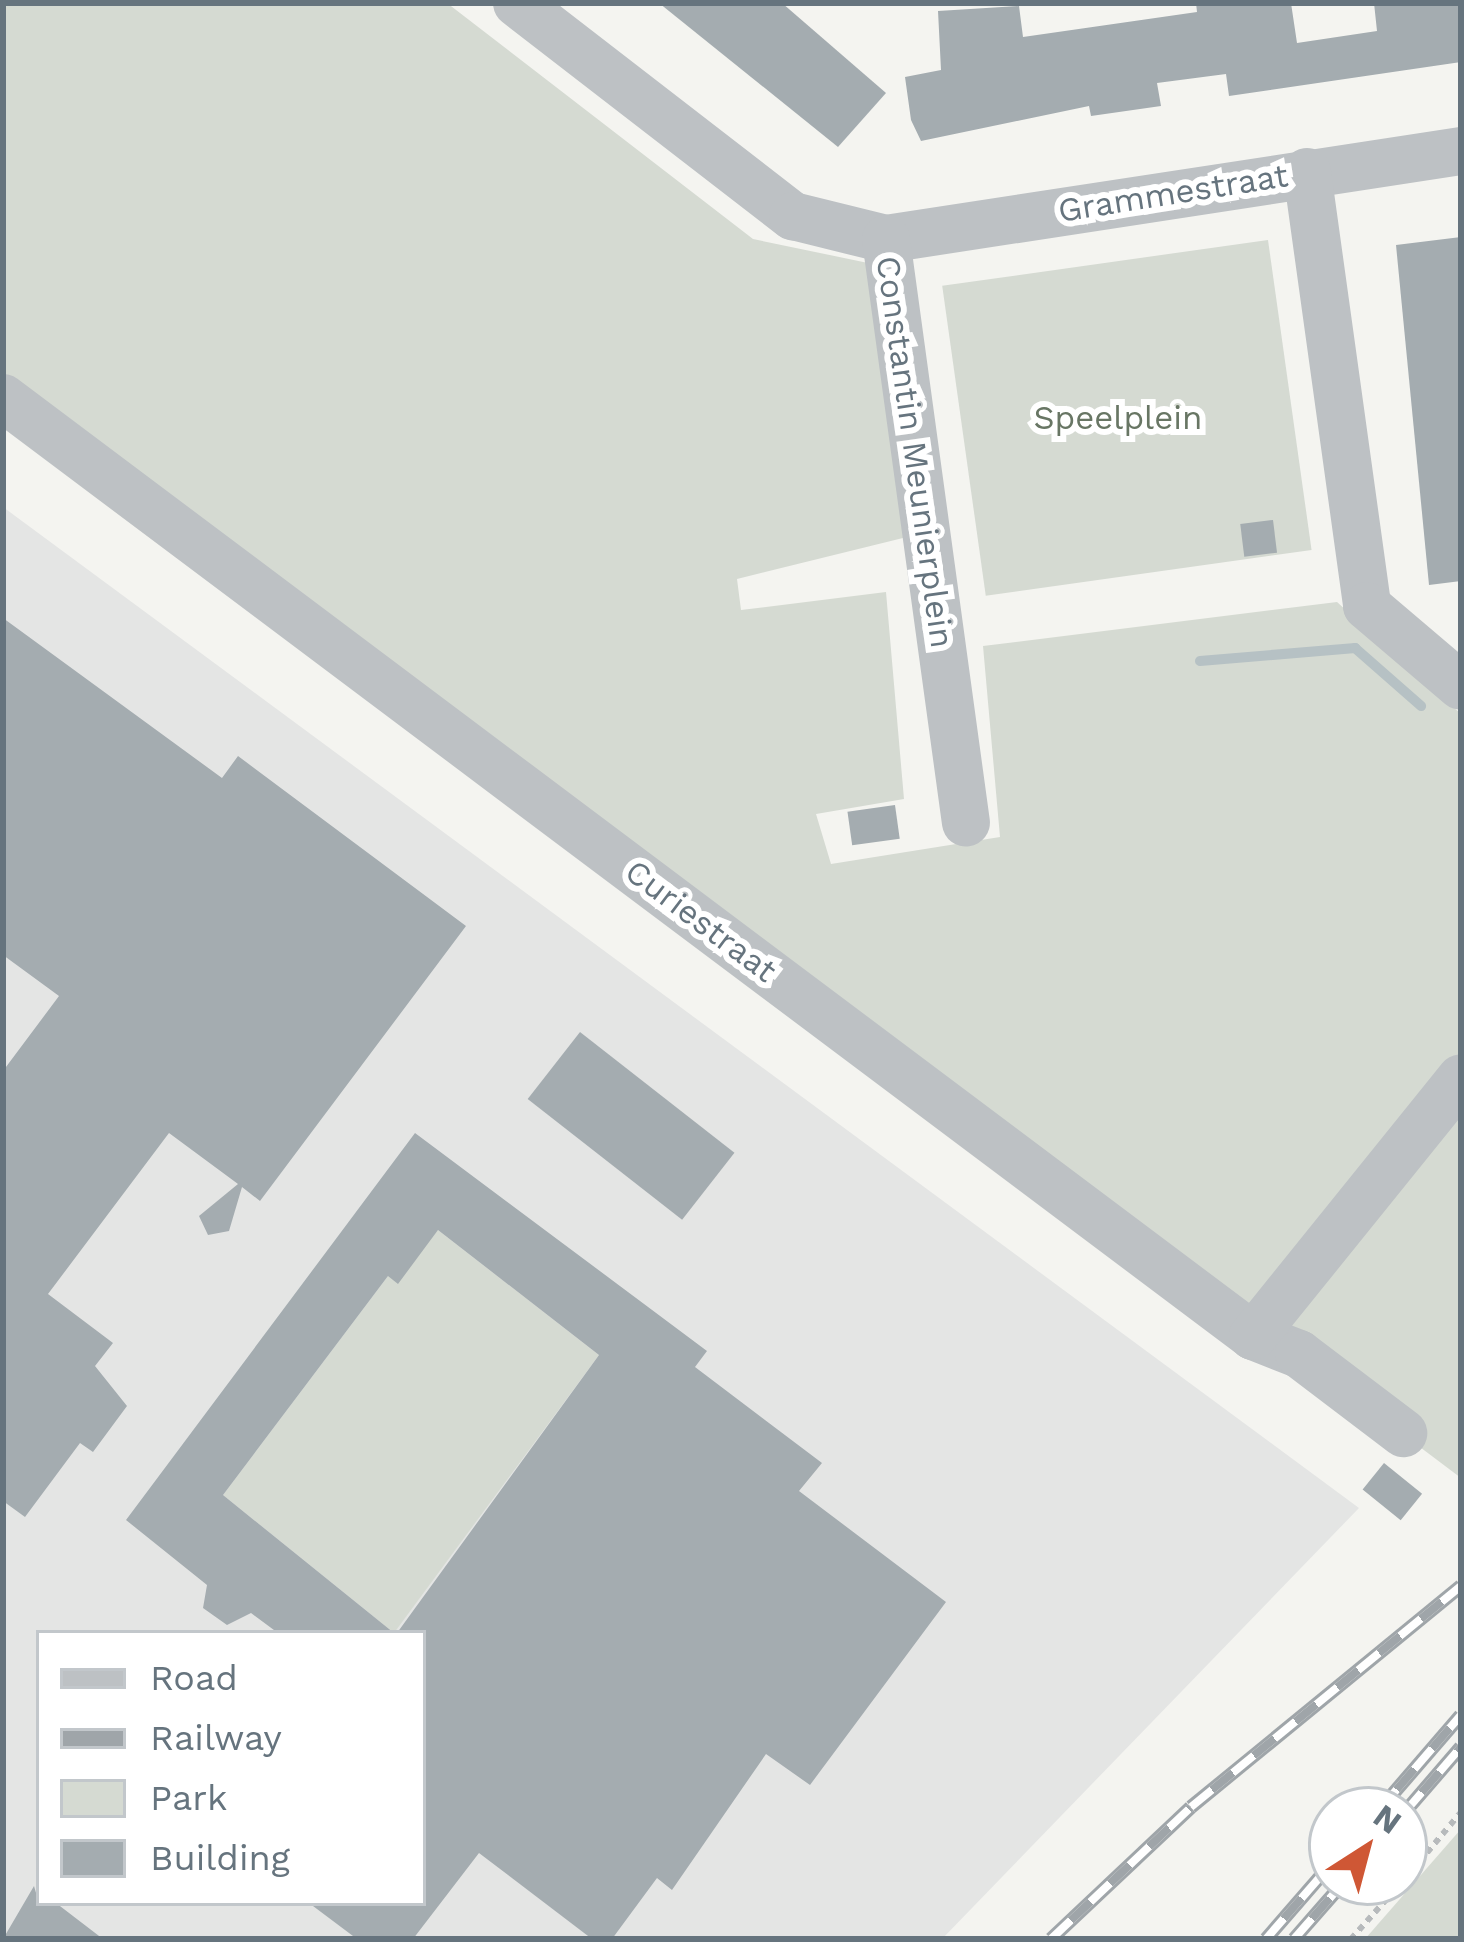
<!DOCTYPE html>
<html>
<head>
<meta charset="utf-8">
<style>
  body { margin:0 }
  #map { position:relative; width:1464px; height:1942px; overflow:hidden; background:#f4f4f0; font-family:"Work Sans",sans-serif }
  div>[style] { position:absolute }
  .built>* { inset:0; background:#e4e5e4 }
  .green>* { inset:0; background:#d5dad2; transform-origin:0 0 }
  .stream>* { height:10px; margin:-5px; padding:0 5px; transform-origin:5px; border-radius:5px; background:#b6c1c4 }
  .building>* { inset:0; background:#a4acb0; transform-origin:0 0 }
  .path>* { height:6px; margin-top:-3px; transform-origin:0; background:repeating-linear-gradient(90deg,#b7babc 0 6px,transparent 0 12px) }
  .minor>* { height:48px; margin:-24px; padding:0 24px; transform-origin:24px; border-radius:24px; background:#bdc1c4 }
  .rail>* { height:14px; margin-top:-7px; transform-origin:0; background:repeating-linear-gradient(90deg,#fff 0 27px,#9fa5a9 0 54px); box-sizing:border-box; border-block:3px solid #9fa5a9 }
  span { translate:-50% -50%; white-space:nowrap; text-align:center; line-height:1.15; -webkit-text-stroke:12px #fff; paint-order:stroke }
  .street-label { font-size:33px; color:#66747e }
  .park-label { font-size:33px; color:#687664 }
  .frame { position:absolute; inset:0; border:6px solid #66747e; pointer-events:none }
  .legend { position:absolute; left:36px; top:1630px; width:390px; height:276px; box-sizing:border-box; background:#fff; border:3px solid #c2c7cb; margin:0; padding:15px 21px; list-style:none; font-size:36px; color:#66747e }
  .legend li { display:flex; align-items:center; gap:24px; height:60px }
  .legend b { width:60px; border:3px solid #c2c7cb }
  .north { position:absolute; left:1308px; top:1786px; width:120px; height:120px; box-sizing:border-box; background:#fff; border:3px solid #c2c7cb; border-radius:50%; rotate:36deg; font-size:33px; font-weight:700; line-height:48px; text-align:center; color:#66747e }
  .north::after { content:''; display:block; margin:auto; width:42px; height:54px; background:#cf5735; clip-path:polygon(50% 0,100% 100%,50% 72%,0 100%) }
</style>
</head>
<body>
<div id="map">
  <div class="built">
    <i style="clip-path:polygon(evenodd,3px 507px,1359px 1508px,942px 1939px,3px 1939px,3px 507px,39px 1633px,423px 1633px,423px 1903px,39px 1903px,39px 1633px)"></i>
  </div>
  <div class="green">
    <i style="clip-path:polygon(3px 3px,447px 3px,753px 239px,868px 263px,907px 537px,737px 579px,741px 610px,886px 592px,904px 799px,816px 814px,831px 864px,1000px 837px,983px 646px,1337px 602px,1461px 714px,1461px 1478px,3px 378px)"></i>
    <i style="left:1268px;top:240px;width:313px;height:329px;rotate:82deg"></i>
    <i style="clip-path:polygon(438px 1230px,599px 1355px,394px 1633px,223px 1495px,388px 1276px)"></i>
    <i style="clip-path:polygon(1461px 1829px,1461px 1939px,1365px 1939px)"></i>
  </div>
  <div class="stream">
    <i style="left:1200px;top:661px;width:156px;rotate:-4.8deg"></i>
    <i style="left:1355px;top:648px;width:88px;rotate:41.3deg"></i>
  </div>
  <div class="building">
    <i style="clip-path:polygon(659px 3px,782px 3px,886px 93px,838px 147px)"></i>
    <i style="clip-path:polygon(1196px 3px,1291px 3px,1297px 43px,1377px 31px,1374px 3px,1461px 3px,1461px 62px,1229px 96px,1226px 74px,1157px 83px,1161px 106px,1091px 116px,1089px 106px,921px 141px,911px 120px,905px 77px,941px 70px,938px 11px,1019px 6px,1023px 37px,1197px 12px)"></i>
    <i style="clip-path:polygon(1461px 237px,1461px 581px,1429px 585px,1396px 245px)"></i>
    <i style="left:1273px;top:520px;width:33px;height:33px;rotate:83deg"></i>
    <i style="clip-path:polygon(3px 618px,222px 778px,238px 756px,466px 926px,260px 1201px,242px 1187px,229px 1231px,208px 1235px,199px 1216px,238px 1184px,169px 1133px,48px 1294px,113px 1343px,95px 1366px,127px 1406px,93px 1452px,80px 1443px,25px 1517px,3px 1501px,3px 1071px,59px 996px,3px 955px)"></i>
    <i style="left:895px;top:805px;width:34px;height:48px;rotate:82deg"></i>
    <i style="left:580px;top:1032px;width:196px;height:85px;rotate:38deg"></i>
    <i style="clip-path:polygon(415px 1133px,707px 1351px,695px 1367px,822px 1463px,799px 1491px,946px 1602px,810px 1785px,766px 1754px,672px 1890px,657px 1878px,612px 1939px,592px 1939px,479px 1853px,413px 1939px,357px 1939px,309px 1903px,423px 1903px,423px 1633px,397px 1633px,599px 1355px,438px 1230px,398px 1284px,388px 1276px,223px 1495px,394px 1633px,278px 1633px,251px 1613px,227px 1625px,203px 1608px,207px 1585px,126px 1520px)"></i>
    <i style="left:1384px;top:1463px;width:49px;height:34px;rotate:39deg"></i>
    <i style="clip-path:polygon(34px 1886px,39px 1903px,56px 1903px,103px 1939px,3px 1939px)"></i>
  </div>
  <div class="path">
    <i style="left:1404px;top:1880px;width:89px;rotate:-50deg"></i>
    <i style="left:1351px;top:1939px;width:76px;rotate:-48.2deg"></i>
  </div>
  <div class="minor">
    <i style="left:517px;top:3px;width:349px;rotate:37.7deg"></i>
    <i style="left:793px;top:216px;width:96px;rotate:13.9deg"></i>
    <i style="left:886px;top:239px;width:582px;rotate:-8.7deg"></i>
    <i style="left:1307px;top:172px;width:438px;rotate:82.1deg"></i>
    <i style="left:1367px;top:606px;width:123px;rotate:40.4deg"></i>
    <i style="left:886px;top:239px;width:589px;rotate:82.2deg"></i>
    <i style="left:3px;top:398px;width:1563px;rotate:36.88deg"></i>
    <i style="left:1253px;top:1336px;width:49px;rotate:21.4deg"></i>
    <i style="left:1299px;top:1354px;width:131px;rotate:37.2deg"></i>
    <i style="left:1253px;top:1336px;width:331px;rotate:-51.1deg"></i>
  </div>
  <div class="rail">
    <i style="left:1379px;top:1810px;width:125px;rotate:-49.2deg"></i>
    <i style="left:1404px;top:1813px;width:87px;rotate:-49.2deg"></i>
    <i style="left:1051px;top:1939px;width:192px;rotate:-43.3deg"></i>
    <i style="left:1191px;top:1807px;width:349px;rotate:-39.3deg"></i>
    <i style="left:1266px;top:1939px;width:101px;rotate:-49deg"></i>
    <i style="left:1294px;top:1939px;width:76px;rotate:-48.7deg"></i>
  </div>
  <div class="street-label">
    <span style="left:1173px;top:193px;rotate:-9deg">Grammestraat</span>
    <span style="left:915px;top:452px;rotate:82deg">Constantin Meunierplein</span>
    <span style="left:701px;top:921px;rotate:37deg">Curiestraat</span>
  </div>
  <div class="park-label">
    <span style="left:1118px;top:418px">Speelplein</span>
  </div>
  <div class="frame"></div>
  <ul class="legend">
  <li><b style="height:15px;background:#bdc1c4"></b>Road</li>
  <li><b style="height:15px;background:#9fa5a9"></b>Railway</li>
  <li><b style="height:33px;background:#d5dad2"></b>Park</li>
  <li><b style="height:33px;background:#a4acb0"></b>Building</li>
  </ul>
  <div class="north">N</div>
</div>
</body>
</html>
